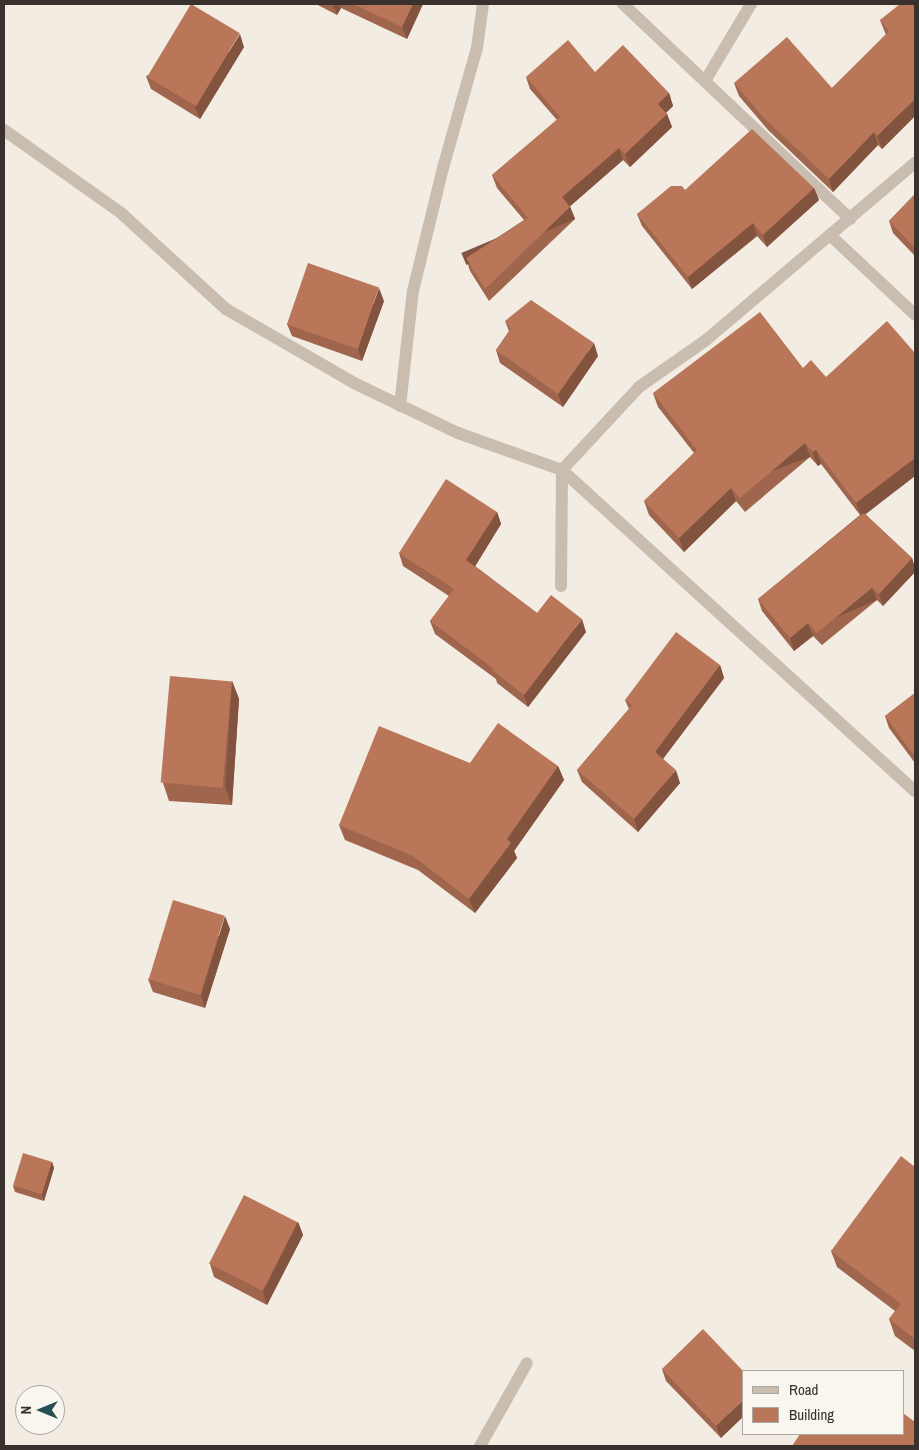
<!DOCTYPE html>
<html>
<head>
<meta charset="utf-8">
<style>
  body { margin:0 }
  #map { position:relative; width:919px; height:1450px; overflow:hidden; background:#f2ece3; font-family:"Archivo Narrow",sans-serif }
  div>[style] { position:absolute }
  .minor>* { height:12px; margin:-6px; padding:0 6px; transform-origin:6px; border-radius:6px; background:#c9bdb0 }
  .wall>* { inset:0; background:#9f654d }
  .shaded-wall>* { inset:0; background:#82533e; transform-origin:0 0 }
  .building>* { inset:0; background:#b97659; transform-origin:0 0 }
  span { translate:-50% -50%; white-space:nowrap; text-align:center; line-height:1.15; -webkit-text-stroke:4.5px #f9f5ef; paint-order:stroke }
  .frame { position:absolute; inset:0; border:5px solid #39312d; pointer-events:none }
  .legend { position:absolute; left:742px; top:1370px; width:162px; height:65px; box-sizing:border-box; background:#f9f5ef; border:1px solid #aca7a1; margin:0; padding:6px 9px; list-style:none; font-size:15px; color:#39312d }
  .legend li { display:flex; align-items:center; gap:10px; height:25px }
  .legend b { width:25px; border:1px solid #aca7a1 }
  .north { position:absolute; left:15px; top:1385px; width:50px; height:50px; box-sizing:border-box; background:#f9f5ef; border:1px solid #aca7a1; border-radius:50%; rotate:270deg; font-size:14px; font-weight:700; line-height:20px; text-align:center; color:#39312d }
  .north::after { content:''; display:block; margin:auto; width:18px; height:22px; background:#265056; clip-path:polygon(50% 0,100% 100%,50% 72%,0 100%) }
</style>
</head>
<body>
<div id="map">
  <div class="minor">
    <i style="left:623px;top:4px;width:313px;rotate:43.4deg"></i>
    <i style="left:705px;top:81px;width:90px;rotate:-59.1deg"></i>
    <i style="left:4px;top:130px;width:142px;rotate:35.3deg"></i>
    <i style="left:120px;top:212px;width:144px;rotate:42.5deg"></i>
    <i style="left:226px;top:309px;width:148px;rotate:30deg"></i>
    <i style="left:354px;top:383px;width:115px;rotate:25.7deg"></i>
    <i style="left:458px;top:433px;width:110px;rotate:19.6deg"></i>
    <i style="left:562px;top:470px;width:477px;rotate:42.3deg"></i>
    <i style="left:831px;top:236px;width:115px;rotate:43.2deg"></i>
    <i style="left:400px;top:406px;width:116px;rotate:-83.6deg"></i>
    <i style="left:413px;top:291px;width:127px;rotate:-76.3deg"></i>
    <i style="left:443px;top:168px;width:125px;rotate:-74.2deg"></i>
    <i style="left:477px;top:48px;width:44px;rotate:-82.2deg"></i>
    <i style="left:561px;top:586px;width:116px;rotate:-89.5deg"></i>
    <i style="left:562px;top:470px;width:113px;rotate:-47.1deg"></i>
    <i style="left:639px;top:387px;width:82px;rotate:-35deg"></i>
    <i style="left:706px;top:340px;width:274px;rotate:-40.3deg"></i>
    <i style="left:480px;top:1446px;width:95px;rotate:-60.5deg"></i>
  </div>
  <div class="wall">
    <i style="clip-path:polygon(316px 4px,423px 4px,407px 39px,341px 8px,337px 15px)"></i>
    <i style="clip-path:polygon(915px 4px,915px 116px,882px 149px,878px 145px,833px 192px,768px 130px,739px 96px,734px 83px,832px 88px,886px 35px,880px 20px)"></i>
    <i style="clip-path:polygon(244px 47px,200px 119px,151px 89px,146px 76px)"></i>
    <i style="clip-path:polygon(595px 72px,669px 93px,673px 106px,666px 113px,667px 114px,672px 127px,630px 167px,623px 160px,570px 206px,575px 219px,489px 301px,470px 271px,466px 258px,524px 220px,497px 188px,492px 175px,557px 120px,530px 89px,526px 77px)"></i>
    <i style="clip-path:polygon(814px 188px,819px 200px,767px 247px,757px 236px,692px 289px,642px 226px,637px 214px,685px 190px)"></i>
    <i style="clip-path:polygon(915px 194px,915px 256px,893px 233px,889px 221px)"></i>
    <i style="clip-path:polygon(384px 301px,362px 361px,292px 336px,287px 324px)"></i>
    <i style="clip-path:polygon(505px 321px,598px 356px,563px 407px,500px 363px,496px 350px,509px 331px)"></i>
    <i style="clip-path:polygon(915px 353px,915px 476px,865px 514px,912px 558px,915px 568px,915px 572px,883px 606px,877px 600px,822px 645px,813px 636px,794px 651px,762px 611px,758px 599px,860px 515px,821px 464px,818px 466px,810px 457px,745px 512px,736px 501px,684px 552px,649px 515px,644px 501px,694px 453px,658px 407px,653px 393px,803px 368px,826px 377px)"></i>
    <i style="clip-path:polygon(497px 512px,501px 524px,475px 566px,537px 613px,586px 632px,528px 707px,497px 683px,496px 679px,435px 634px,430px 621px,449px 596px,403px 566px,399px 553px)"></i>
    <i style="clip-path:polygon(720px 665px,724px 678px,663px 759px,680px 783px,638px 832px,582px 782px,577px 770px,629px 709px,625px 700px)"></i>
    <i style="clip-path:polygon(232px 681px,239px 699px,232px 805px,169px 801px,163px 783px)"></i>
    <i style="clip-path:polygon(915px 693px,915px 763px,889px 728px,885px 716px)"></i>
    <i style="clip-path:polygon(470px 763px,558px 766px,564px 780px,514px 851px,517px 858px,475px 913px,418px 870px,345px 840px,339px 825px)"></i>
    <i style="clip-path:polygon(230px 929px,205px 1008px,153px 992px,148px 979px)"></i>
    <i style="clip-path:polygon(52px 1162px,54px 1168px,44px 1201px,15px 1192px,13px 1186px)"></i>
    <i style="clip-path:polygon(915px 1167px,915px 1351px,895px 1336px,889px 1319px,895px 1311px,837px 1267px,831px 1251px)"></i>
    <i style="clip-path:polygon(298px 1222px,303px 1235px,267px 1305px,214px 1277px,210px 1264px)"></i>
    <i style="clip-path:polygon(662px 1369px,743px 1371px,721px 1438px,666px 1381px)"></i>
  </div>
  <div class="shaded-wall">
    <i style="clip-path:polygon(333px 4px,339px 4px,341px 8px,337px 15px)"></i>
    <i style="clip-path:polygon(413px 4px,423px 4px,407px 39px,402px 27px)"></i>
    <i style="clip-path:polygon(240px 34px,244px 47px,200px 119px,195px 107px)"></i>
    <i style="clip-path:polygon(669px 93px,673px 106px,662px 116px,658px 104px)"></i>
    <i style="clip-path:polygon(915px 99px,915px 116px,882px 149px,877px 136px)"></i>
    <i style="clip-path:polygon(667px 114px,672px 127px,630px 167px,625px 154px)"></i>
    <i style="clip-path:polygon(874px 132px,878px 145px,833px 192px,829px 179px)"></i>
    <i style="clip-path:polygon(619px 148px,623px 160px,567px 209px,562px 197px)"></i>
    <i style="clip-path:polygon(814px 188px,819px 200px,767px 247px,763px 235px)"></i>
    <i style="left:570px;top:207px;width:13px;height:118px;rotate:67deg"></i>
    <i style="clip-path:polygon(753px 223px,757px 236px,692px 289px,688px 277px)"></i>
    <i style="clip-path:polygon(379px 288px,384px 301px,362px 361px,358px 349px)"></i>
    <i style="clip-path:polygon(594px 343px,598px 356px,563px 407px,558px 394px)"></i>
    <i style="left:805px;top:443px;width:15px;height:85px;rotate:70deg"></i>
    <i style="left:816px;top:450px;width:15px;height:4px;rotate:70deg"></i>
    <i style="clip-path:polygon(915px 458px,915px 476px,862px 517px,856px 503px)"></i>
    <i style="clip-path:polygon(731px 488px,736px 501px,684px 552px,679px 538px)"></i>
    <i style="clip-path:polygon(497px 512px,501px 524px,471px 573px,466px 560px)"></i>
    <i style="clip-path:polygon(912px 558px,915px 568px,915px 572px,883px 606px,879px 594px)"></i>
    <i style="left:872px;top:588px;width:13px;height:71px;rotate:67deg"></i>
    <i style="clip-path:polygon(582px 619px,586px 632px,528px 707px,524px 695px)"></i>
    <i style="clip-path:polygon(808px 623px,813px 636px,794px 651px,790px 638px)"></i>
    <i style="clip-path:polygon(720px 665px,724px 678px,659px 764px,655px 752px)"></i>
    <i style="clip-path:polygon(232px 681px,239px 699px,232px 805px,225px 787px)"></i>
    <i style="clip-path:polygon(558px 766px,564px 780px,514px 851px,517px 858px,475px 913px,469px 899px,507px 839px)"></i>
    <i style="clip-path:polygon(676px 770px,680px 783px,638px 832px,634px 819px)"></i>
    <i style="clip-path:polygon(225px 916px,230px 929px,205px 1008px,201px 995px)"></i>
    <i style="clip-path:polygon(52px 1162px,54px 1168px,44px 1201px,42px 1195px)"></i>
    <i style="clip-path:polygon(298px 1222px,303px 1235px,267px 1305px,263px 1292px)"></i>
    <i style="clip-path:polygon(743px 1400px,743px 1417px,721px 1438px,716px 1426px)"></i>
  </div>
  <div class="building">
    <i style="left:191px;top:4px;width:57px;height:85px;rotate:31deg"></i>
    <i style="clip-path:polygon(353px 4px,413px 4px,402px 27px)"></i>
    <i style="clip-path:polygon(900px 4px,915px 4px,915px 99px,877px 136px,874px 132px,829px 179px,764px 118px,734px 83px,787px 37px,832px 88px,889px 31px,880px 20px)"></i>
    <i style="clip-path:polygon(568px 40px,595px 72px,623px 45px,669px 93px,658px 104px,667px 114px,625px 154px,619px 148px,562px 197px,570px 207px,485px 289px,466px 258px,528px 218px,492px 175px,560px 117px,526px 77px)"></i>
    <i style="clip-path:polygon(752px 129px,814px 188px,763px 235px,753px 223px,688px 277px,637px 214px,671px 186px,682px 186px,685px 190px)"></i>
    <i style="clip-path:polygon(915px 194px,915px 248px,889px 221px)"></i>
    <i style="left:308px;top:263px;width:75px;height:65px;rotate:19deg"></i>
    <i style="clip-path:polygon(531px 300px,594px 343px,558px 394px,496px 350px,511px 329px,505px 321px)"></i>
    <i style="clip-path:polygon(760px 312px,803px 368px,811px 360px,826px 377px,887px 321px,915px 353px,915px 458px,856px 503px,816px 450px,813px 452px,805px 443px,740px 498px,731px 488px,679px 538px,644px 501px,697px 450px,653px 393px)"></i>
    <i style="clip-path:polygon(446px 479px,497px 512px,466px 560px,537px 613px,551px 595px,582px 619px,524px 695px,492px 670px,494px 669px,430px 621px,454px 589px,399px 553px)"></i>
    <i style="clip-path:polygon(864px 513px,912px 558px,879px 594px,872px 588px,817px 633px,808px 623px,790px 638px,758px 599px)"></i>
    <i style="clip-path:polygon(676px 632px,720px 665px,655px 752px,676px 770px,634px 819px,577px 770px,632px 705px,625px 700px)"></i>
    <i style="left:170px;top:676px;width:62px;height:107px;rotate:5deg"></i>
    <i style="clip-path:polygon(915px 693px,915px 757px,885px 716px)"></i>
    <i style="clip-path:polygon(498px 723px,558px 766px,507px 839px,511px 843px,469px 899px,413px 856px,339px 825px,379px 726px,470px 763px)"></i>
    <i style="left:173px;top:900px;width:54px;height:83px;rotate:17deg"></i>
    <i style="left:23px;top:1153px;width:30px;height:34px;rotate:17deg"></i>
    <i style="clip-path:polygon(901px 1156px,915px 1167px,915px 1339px,889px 1319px,901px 1304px,831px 1251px)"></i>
    <i style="left:244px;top:1195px;width:60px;height:77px;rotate:27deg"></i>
    <i style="clip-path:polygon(703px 1329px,743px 1371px,743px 1400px,716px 1426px,662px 1369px)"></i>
    <i style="clip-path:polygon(903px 1413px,915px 1422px,915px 1446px,792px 1446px,800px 1434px,903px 1434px)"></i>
  </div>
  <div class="frame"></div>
  <ul class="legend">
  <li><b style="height:6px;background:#c9bdb0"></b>Road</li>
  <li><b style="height:14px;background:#b97659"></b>Building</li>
  </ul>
  <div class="north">N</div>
</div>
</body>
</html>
